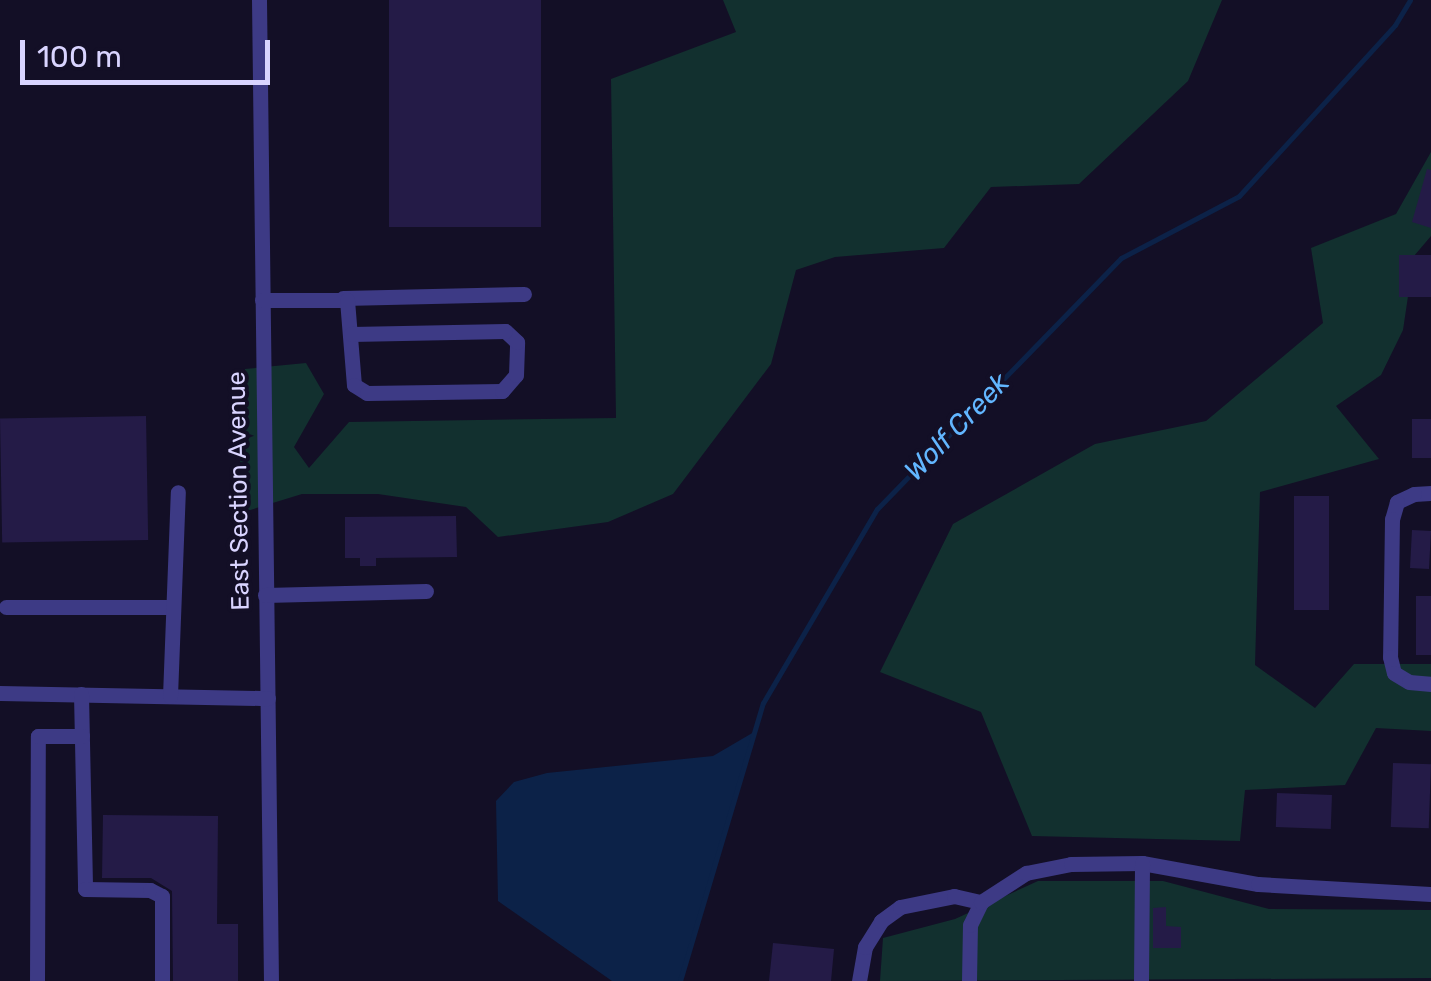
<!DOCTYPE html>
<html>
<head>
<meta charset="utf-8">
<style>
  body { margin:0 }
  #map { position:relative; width:1431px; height:981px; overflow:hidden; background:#130f26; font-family:Rubik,sans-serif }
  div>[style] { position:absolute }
  .green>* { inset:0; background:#12302f }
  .water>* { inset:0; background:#0c2248 }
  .stream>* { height:5px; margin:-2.5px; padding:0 2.5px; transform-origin:2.5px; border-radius:2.5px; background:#0c2248 }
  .building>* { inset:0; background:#241b47; transform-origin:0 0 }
  .minor>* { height:15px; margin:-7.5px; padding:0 7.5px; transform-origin:7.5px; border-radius:7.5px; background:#3d3a85 }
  span { translate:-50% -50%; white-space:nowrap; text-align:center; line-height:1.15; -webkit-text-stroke:8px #130f26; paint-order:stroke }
  .street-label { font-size:25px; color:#d9d4ff }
  .water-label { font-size:28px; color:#62b6ff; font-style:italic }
  .scale { position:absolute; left:20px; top:40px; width:250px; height:45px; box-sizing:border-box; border:5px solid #d9d4ff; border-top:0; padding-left:12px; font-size:30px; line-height:35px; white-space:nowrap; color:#d9d4ff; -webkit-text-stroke:8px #130f26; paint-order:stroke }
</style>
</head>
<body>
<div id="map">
  <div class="green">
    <i style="clip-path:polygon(723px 0,1222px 0,1188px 81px,1079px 184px,991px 187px,944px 248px,835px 257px,796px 270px,771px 364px,673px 494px,608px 522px,498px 537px,466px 507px,378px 494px,302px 494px,247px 511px,237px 438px,245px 369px,306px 363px,324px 394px,294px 447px,309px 468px,349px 422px,616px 418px,611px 79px,736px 32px)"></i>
    <i style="clip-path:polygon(1431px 152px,1431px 236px,1414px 256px,1403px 330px,1381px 375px,1336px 406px,1379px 459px,1260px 492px,1255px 665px,1315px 708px,1354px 664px,1431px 664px,1431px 731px,1376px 728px,1345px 785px,1245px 790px,1240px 841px,1032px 836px,981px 712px,880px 672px,953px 524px,1095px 444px,1206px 421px,1323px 323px,1311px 248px,1396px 214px)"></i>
    <i style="clip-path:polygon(1038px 881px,1163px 881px,1269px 909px,1431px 910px,1431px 978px,880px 981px,883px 938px,955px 919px)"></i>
  </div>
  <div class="water">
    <i style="clip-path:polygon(754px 732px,680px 981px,612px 981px,498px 901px,496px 801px,514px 782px,547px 773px,713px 756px)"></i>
  </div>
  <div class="stream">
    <i style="left:680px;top:981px;width:290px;rotate:-73.4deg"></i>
    <i style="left:763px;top:703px;width:225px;rotate:-59.6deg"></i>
    <i style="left:877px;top:509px;width:350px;rotate:-45.8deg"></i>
    <i style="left:1121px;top:258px;width:133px;rotate:-27.7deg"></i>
    <i style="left:1239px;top:196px;width:231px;rotate:-47.6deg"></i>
    <i style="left:1395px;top:25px;width:29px;rotate:-59deg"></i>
  </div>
  <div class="building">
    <i style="left:389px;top:0;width:152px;height:227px"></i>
    <i style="clip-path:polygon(1427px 169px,1431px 170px,1431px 228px,1412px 222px)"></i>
    <i style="left:1431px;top:255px;width:42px;height:32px;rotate:90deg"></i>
    <i style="left:146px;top:416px;width:124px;height:146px;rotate:89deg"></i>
    <i style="left:1412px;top:419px;width:19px;height:39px"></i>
    <i style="left:1294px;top:496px;width:35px;height:114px"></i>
    <i style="clip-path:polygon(456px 516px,457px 557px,376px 558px,376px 566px,360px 566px,360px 558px,345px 558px,345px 517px)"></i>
    <i style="left:1412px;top:530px;width:19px;height:38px;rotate:3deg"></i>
    <i style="left:1416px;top:596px;width:15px;height:59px"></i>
    <i style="left:1393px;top:763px;width:38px;height:64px;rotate:2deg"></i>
    <i style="left:1277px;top:793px;width:55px;height:34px;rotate:2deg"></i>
    <i style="clip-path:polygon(103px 815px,218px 816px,217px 924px,238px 924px,238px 981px,173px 981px,172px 891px,151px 878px,102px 878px)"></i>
    <i style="clip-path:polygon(1166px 907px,1166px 926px,1181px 927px,1181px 948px,1153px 948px,1153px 908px)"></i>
    <i style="clip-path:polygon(773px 943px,834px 949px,831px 981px,769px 981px)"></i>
  </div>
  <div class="minor">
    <i style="left:259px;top:0;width:981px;rotate:89.3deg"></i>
    <i style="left:343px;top:298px;width:181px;rotate:-1.3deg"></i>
    <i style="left:262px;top:300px;width:85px"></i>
    <i style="left:347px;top:300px;width:85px;rotate:85.3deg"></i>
    <i style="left:354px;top:385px;width:15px;rotate:32deg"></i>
    <i style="left:367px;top:393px;width:135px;rotate:-0.8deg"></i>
    <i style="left:502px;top:391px;width:21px;rotate:-49deg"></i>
    <i style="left:516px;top:375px;width:33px;rotate:-88deg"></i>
    <i style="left:517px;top:342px;width:16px;rotate:-137deg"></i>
    <i style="left:505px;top:331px;width:154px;rotate:178.9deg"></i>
    <i style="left:1431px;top:493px;width:17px;rotate:177deg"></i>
    <i style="left:1414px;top:494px;width:19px;rotate:155deg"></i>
    <i style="left:1397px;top:502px;width:18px;rotate:106deg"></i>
    <i style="left:1392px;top:519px;width:138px;rotate:90.8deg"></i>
    <i style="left:1390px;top:657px;width:16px;rotate:76deg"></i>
    <i style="left:1394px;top:673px;width:17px;rotate:31deg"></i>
    <i style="left:1409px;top:682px;width:22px;rotate:5deg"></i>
    <i style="left:265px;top:595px;width:161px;rotate:-1.4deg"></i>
    <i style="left:6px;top:607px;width:167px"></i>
    <i style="left:0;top:693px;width:268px;rotate:1.1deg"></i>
    <i style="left:81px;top:694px;width:195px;rotate:88.8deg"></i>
    <i style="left:85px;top:889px;width:65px;rotate:0.9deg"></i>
    <i style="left:150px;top:890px;width:13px;rotate:27deg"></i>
    <i style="left:162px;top:896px;width:85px;rotate:90deg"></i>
    <i style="left:170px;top:696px;width:204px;rotate:-87.8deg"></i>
    <i style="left:37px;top:981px;width:245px;rotate:-89.8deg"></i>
    <i style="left:38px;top:736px;width:44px"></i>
    <i style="left:859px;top:981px;width:35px;rotate:-80deg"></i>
    <i style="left:865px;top:947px;width:31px;rotate:-58deg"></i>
    <i style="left:881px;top:921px;width:24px;rotate:-36deg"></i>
    <i style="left:900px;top:907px;width:55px;rotate:-11.5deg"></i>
    <i style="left:954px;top:896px;width:28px;rotate:13deg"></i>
    <i style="left:969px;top:981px;width:56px;rotate:-89deg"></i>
    <i style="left:970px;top:925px;width:25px;rotate:-64deg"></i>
    <i style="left:981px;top:902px;width:54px;rotate:-32.8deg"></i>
    <i style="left:1026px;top:873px;width:46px;rotate:-11.3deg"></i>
    <i style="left:1071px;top:864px;width:71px;rotate:-0.8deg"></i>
    <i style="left:1142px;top:863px;width:118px;rotate:10.3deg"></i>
    <i style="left:1258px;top:884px;width:173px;rotate:3.3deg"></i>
    <i style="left:1141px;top:981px;width:118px;rotate:-89.5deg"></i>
  </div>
  <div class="street-label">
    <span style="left:239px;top:491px;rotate:-91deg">East Section Avenue</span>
  </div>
  <div class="water-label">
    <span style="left:957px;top:427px;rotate:-46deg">Wolf Creek</span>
  </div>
  <div class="scale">100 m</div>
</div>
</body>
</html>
